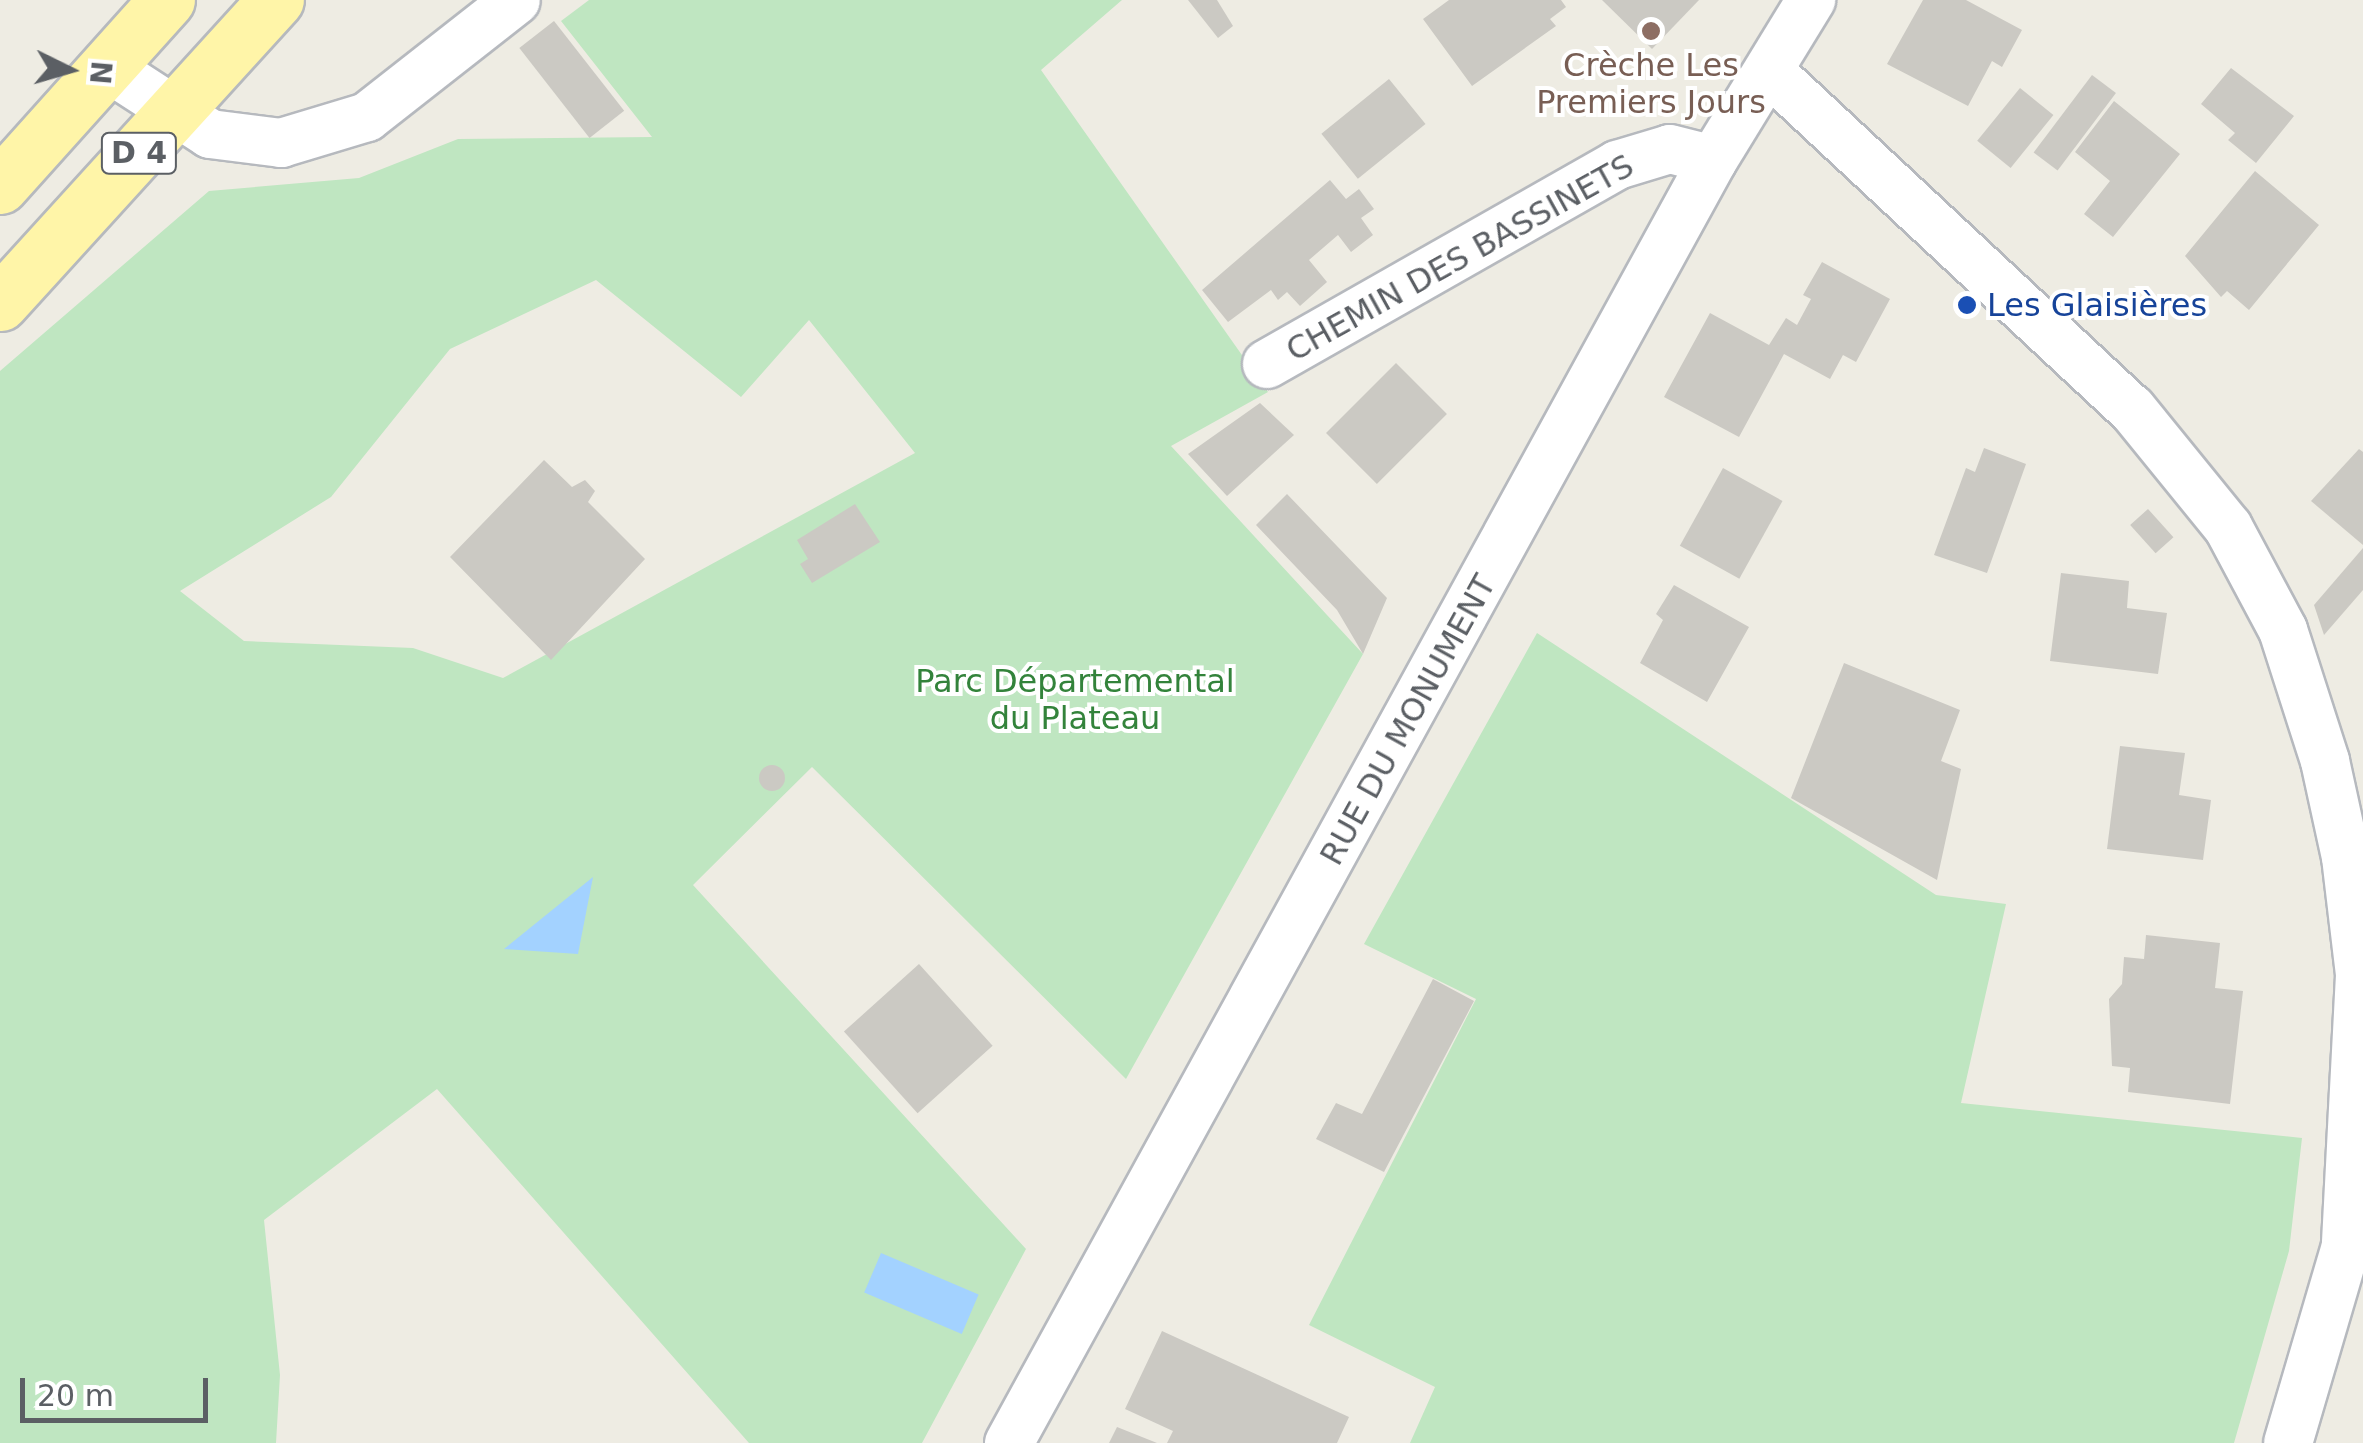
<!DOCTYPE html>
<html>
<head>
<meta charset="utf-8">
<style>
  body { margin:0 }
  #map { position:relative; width:2363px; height:1443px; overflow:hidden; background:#eeece3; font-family:"DejaVu Sans",sans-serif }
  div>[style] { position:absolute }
  .green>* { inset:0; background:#bfe6c1 }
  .water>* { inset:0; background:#a3d2ff; transform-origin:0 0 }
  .building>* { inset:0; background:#cbc9c3; transform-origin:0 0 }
  .round { border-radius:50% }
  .roads { filter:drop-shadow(2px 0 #b6b9be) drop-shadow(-2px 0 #b6b9be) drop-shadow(0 2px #b6b9be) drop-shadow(0 -2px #b6b9be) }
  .street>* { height:48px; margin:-24px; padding:0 24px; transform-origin:24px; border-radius:24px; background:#fff }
  .primary>* { height:55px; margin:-27.5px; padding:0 27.5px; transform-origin:27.5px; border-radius:27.5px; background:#fff5a8 }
  .dots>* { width:28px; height:28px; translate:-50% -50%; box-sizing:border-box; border:5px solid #fff; border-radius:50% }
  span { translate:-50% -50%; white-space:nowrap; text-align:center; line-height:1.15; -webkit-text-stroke:8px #fff; paint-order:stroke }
  .shield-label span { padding:2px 8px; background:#fff; border:2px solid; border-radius:8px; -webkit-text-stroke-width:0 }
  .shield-label { font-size:30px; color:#5b5f64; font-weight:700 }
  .education-label { font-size:32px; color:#785e54 }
  .street-label { font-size:32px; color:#5b5f64 }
  .transit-label { font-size:32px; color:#164399 }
  .left { translate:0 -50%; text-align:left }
  .park-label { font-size:32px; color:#33833b }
  .north { position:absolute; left:20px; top:20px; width:100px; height:100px; -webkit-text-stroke:8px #fff; paint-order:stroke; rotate:95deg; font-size:28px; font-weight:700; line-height:40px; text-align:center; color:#5b5f64 }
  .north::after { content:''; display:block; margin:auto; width:35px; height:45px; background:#5b5f64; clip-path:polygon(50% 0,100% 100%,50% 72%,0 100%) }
  .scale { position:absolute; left:20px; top:1378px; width:188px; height:45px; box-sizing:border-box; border:5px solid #5b5f64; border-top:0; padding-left:12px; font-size:30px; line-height:35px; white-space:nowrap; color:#5b5f64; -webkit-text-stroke:8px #fff; paint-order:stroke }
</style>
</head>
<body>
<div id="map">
  <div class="green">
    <i style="clip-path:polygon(evenodd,589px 0,1122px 0,1041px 70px,1268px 392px,1171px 446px,1363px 654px,1126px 1079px,812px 767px,693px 885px,1026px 1249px,922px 1443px,749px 1443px,437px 1089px,264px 1220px,280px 1375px,276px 1443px,0 1443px,0 371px,209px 191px,359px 178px,458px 139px,652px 137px,561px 21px,589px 0,596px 280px,741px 397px,809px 320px,915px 453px,503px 678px,413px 648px,244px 641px,180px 591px,331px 497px,450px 349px,596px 280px)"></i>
    <i style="clip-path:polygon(1537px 633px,1936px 895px,2006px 904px,1961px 1103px,2302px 1138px,2289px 1251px,2234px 1443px,1410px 1443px,1435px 1387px,1309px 1325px,1476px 999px,1364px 944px)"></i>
  </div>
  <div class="water">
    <i style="clip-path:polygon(593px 877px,578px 954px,504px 949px)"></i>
    <i style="left:881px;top:1253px;width:106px;height:43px;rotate:23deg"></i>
  </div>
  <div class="building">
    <i style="clip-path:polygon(1188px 0,1217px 0,1233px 26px,1218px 38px)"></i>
    <i style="clip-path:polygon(1449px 0,1561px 0,1566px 7px,1550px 19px,1556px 26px,1472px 86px,1423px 19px)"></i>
    <i style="clip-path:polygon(1602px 0,1699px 0,1652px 49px)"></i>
    <i style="clip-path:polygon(1923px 0,1966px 0,2022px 30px,2002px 67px,1992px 61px,1968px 106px,1887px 64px)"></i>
    <i style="left:554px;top:21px;width:114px;height:44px;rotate:52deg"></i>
    <i style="clip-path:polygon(2231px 68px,2294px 116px,2256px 163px,2228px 140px,2235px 133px,2201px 104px)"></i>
    <i style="left:2092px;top:75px;width:30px;height:97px;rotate:37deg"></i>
    <i style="left:1389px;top:79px;width:58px;height:87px;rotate:51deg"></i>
    <i style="left:2020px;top:88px;width:43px;height:68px;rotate:39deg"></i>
    <i style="clip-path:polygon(2114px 101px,2180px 154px,2113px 237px,2084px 214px,2110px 181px,2075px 152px)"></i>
    <i style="clip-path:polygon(2255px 171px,2319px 225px,2249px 310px,2227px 291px,2221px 297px,2185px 256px)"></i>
    <i style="clip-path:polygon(1330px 180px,1346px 199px,1359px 189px,1374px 209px,1361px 218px,1373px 235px,1351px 252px,1338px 235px,1309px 260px,1327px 282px,1300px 306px,1287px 292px,1278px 300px,1271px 290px,1228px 322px,1202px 290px)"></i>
    <i style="clip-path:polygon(1822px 262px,1890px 299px,1856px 362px,1843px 355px,1830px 379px,1784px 354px,1739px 437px,1664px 397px,1710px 313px,1769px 345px,1786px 318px,1797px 325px,1811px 299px,1803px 295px)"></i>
    <i style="left:1396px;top:363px;width:72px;height:99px;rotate:45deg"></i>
    <i style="clip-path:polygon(1260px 403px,1294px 435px,1227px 496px,1188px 454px)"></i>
    <i style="clip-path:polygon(1984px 448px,2026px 464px,1987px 573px,1934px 555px,1966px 468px,1975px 472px)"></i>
    <i style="clip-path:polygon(2359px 449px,2363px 452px,2363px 545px,2311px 501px)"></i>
    <i style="clip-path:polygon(544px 460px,572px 487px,585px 480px,595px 491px,588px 502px,645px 559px,551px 660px,450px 557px)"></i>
    <i style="left:1723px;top:468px;width:68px;height:89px;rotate:29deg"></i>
    <i style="clip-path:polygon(1287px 494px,1387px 598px,1363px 654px,1337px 610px,1256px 525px)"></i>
    <i style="clip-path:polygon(855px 504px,880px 542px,812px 583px,800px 564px,808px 559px,797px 540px)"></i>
    <i style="left:2148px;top:509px;width:38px;height:24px;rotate:48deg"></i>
    <i style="clip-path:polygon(2363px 548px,2363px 590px,2324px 635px,2314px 605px)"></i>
    <i style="clip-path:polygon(2061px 573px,2129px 581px,2127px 608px,2167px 613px,2158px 674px,2050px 661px)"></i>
    <i style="clip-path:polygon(1674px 585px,1749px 627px,1707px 702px,1640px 663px,1663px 620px,1656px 614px)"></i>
    <i style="clip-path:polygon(1844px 663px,1960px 710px,1941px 761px,1961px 769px,1937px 880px,1791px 798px)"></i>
    <i style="clip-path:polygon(2120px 746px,2185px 753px,2179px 795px,2211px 800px,2203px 860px,2107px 849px)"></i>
    <i class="round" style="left:759px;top:765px;width:26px;height:26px"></i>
    <i style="clip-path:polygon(2146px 935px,2220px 943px,2215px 988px,2243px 991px,2230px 1104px,2128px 1092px,2130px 1068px,2112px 1066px,2109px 999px,2122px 984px,2124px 957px,2144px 959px)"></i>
    <i style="left:919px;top:964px;width:110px;height:101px;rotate:48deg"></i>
    <i style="clip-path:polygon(1433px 979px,1474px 1001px,1384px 1172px,1316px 1139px,1336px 1103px,1362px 1114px)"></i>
    <i style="clip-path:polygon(1162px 1331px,1349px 1417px,1337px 1443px,1167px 1443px,1173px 1431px,1125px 1409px)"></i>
    <i style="clip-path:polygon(1117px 1427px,1157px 1443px,1109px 1443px)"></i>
  </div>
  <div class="roads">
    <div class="street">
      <i style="left:107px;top:67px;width:123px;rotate:33deg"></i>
      <i style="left:210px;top:134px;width:72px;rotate:7.2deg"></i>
      <i style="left:281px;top:143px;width:90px;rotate:-16.8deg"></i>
      <i style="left:367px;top:117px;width:189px;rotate:-38.1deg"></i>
      <i style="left:1770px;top:72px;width:495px;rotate:43deg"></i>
      <i style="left:2132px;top:409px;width:152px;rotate:50.9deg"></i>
      <i style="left:2228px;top:527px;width:117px;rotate:61.9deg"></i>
      <i style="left:2283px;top:630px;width:138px;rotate:72.2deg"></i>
      <i style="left:2325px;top:761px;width:98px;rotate:77.7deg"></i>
      <i style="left:2346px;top:857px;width:119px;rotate:83.2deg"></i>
      <i style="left:2360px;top:975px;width:271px;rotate:93deg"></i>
      <i style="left:2346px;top:1246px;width:205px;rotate:106.4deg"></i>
      <i style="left:1267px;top:364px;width:403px;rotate:-29.6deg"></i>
      <i style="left:1617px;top:165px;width:55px;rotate:-16.8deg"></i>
      <i style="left:1670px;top:149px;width:44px;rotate:14.3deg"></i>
      <i style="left:1009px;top:1443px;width:1463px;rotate:-61.25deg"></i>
      <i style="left:1713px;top:160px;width:188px;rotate:-58.5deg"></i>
    </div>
    <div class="primary">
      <i style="left:0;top:186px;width:250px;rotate:-48.1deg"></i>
      <i style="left:0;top:303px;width:410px;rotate:-47.7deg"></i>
    </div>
  </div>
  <div class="dots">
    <i style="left:1651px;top:31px;background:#8d6e63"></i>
    <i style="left:1967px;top:305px;background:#1a4fb4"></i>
  </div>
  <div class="shield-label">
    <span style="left:139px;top:153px">D 4</span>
  </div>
  <div class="education-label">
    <span style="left:1651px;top:84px">Crèche Les<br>Premiers Jours</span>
  </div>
  <div class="street-label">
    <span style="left:1460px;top:258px;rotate:-29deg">CHEMIN DES BASSINETS</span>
    <span style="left:1408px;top:720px;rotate:-61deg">RUE DU MONUMENT</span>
  </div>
  <div class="transit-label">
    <span class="left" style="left:1987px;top:305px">Les Glaisières</span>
  </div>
  <div class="park-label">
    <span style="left:1075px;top:700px">Parc Départemental<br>du Plateau</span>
  </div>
  <div class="north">N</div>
  <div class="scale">20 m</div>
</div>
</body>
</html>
